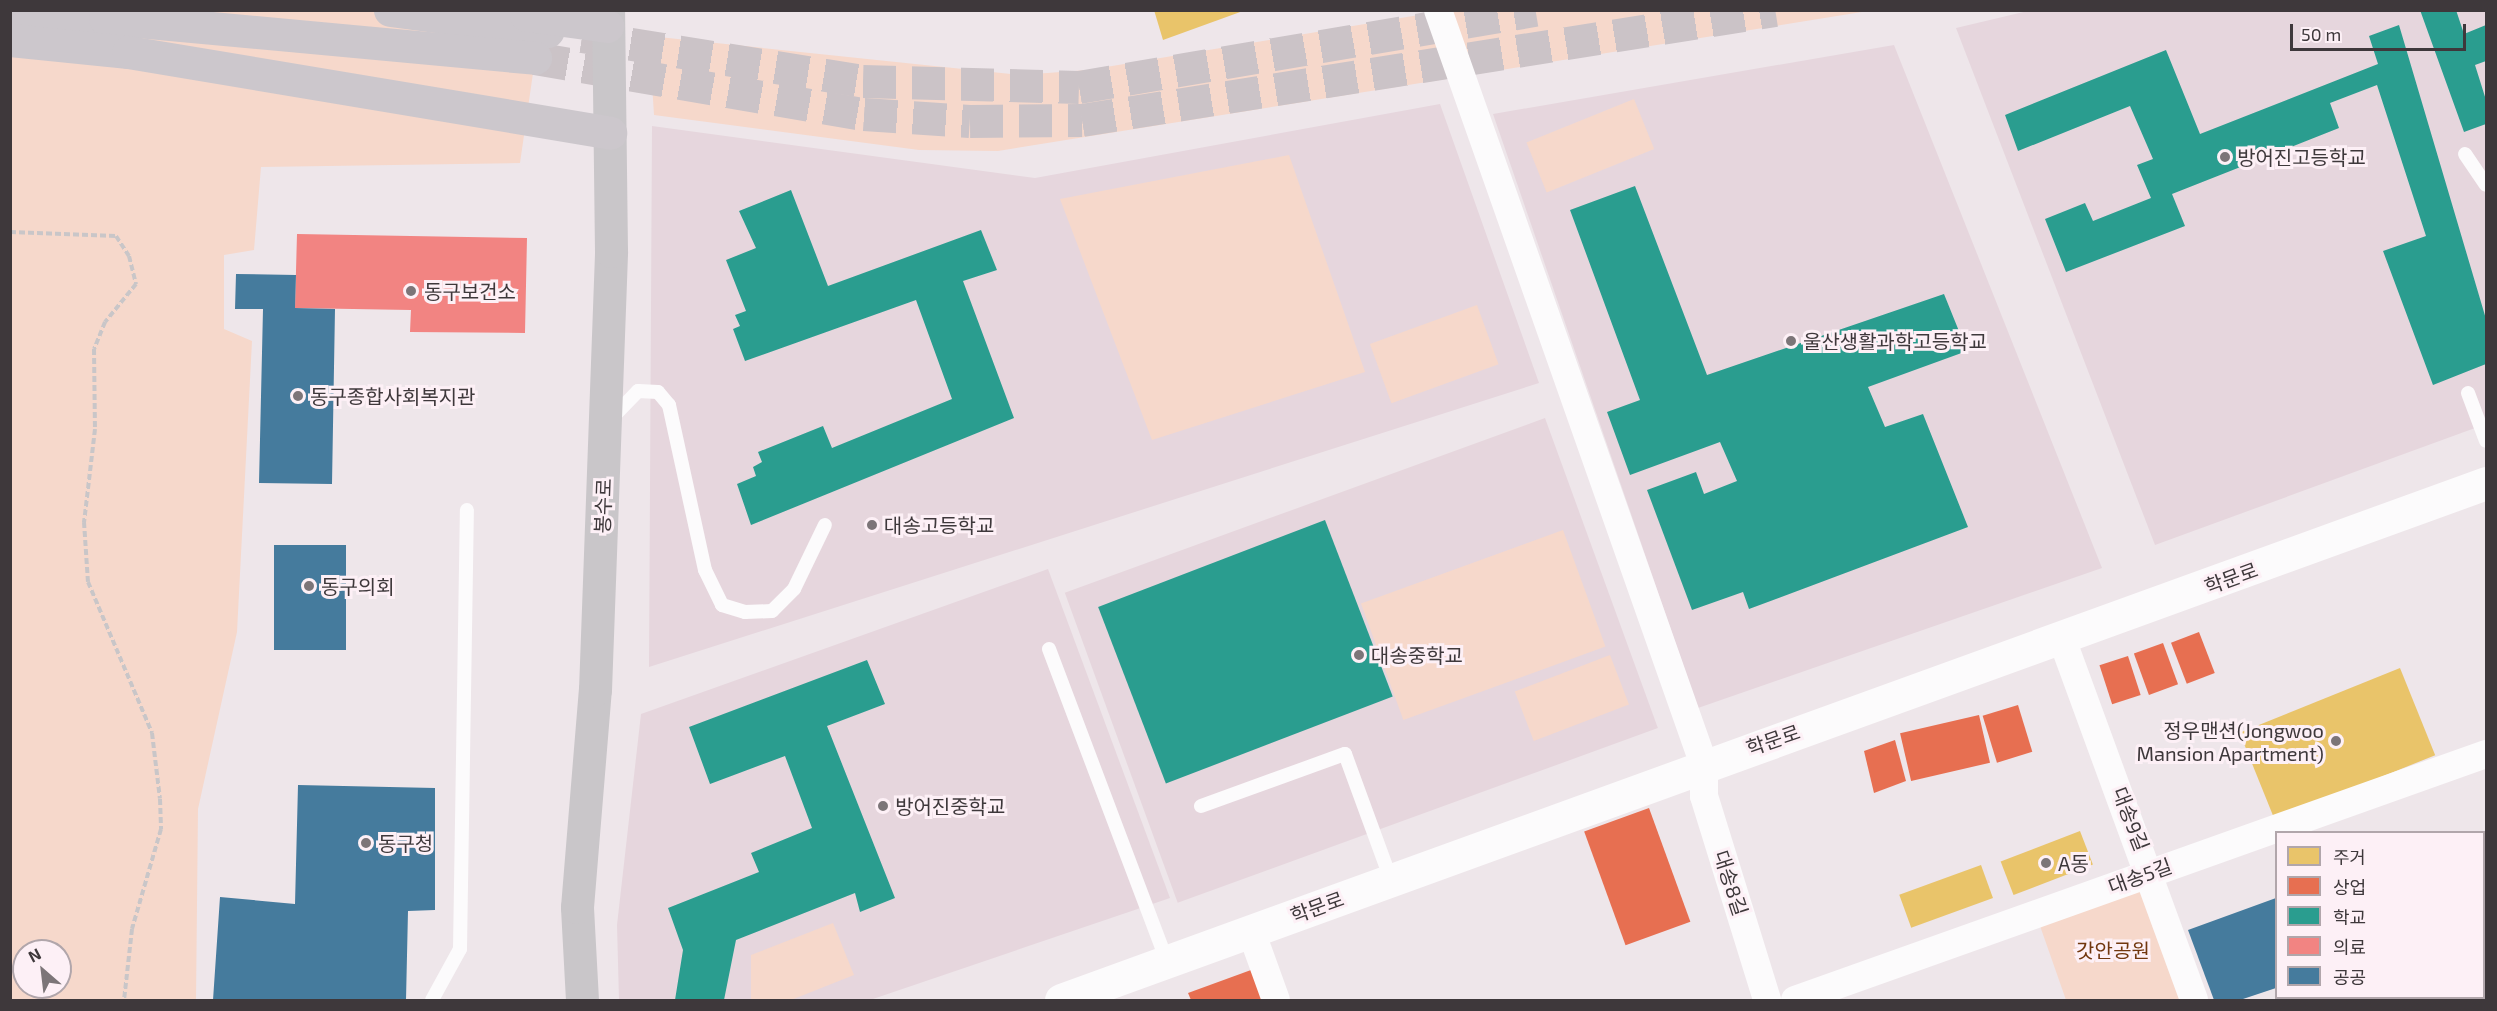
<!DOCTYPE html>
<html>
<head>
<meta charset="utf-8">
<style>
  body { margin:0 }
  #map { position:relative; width:2497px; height:1011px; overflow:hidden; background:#eee6ea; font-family:"Exo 2","Noto Sans KR",sans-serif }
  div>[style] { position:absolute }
  .built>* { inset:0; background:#e6d6dd; transform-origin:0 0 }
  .green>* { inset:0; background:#f6d8cb; transform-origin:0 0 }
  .homes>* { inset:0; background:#e9c46a; transform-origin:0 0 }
  .shops>* { inset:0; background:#e76f51; transform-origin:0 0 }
  .schools>* { inset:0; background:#2a9d8f; transform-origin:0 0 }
  .health>* { inset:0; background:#f28482 }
  .public>* { inset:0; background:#457b9d; transform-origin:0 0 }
  .trunk-tunnel>* { height:33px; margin-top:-16.5px; transform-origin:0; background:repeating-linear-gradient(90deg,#cbc3c7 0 33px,transparent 0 49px) }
  .path>* { height:4px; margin-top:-2px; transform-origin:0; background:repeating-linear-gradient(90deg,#c9c6c8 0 6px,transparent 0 9px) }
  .service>* { height:14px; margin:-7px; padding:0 7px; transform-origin:7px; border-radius:7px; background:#fcfbfc }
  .minor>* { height:28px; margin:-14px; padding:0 14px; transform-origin:14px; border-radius:14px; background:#fcfbfc }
  .tertiary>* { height:33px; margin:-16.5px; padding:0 16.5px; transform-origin:16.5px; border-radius:16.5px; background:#fcfbfc }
  .secondary>* { height:33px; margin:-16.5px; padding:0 16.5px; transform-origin:16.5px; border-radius:16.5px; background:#c9c6c9 }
  .trunk>* { height:33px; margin:-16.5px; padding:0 16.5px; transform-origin:16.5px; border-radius:16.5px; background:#ccc7cc }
  .dots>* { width:16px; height:16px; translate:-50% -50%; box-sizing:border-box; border:3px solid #fdf0f6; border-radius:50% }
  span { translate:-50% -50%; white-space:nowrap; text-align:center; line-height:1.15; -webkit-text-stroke:6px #fdf0f6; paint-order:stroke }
  .poi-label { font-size:20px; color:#3e383b }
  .left { translate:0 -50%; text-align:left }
  .right { translate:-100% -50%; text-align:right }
  .street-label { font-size:20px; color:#3e383b }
  .park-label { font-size:20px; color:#71370e }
  .frame { position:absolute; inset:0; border:12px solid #3e383b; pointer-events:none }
  .legend { position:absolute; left:2275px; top:831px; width:210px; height:168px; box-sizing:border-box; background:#fdf0f6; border:2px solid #b1a6ab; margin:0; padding:8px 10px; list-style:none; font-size:18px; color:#3e383b }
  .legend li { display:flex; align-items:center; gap:12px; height:30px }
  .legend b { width:30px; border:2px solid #b1a6ab }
  .north { position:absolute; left:12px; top:939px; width:60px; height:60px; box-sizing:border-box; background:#fdf0f6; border:2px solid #b1a6ab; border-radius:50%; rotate:332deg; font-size:16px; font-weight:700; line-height:24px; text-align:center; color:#3e383b }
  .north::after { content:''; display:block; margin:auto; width:21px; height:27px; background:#7c7578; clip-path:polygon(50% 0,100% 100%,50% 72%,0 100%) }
  .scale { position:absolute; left:2290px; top:24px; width:176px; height:27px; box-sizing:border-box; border:3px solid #3e383b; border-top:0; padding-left:8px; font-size:18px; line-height:21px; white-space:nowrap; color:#3e383b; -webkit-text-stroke:4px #fdf0f6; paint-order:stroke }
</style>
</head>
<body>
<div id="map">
  <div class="built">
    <i style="clip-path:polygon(2032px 10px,2486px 11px,2486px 424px,2155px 545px,1956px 28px)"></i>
    <i style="clip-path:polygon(1894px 45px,2102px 568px,1698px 708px,1493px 114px)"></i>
    <i style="clip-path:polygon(1440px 104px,1539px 383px,649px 667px,652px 126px,1035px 178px)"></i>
    <i style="left:1545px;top:418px;width:330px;height:511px;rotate:70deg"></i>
    <i style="clip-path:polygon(1048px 569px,1170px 898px,870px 1000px,619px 1000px,617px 925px,641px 714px)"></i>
  </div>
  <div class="green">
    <i style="clip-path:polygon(evenodd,10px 11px,542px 11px,520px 163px,261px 167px,254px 250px,224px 255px,224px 329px,252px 341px,237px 632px,198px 809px,196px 1000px,11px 1000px,10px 11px,24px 951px,60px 951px,60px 987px,24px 987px,24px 951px)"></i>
    <i style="clip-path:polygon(1443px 11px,1868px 11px,998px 151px,919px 150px,654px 115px,649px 36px,1020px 75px,1088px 70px)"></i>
    <i style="left:1634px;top:99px;width:54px;height:116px;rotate:68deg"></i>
    <i style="clip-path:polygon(1289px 155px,1365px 372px,1152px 440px,1060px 199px)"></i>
    <i style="left:1477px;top:305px;width:63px;height:114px;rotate:70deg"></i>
    <i style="left:1563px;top:530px;width:124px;height:215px;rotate:70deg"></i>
    <i style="left:1610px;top:655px;width:53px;height:102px;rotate:69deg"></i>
    <i style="clip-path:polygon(2138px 889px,2149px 897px,2185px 1000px,2066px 1000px,2039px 923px)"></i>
    <i style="clip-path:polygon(833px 923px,854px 975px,791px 1000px,751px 1000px,751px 955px)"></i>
  </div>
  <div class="homes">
    <i style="clip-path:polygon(1154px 10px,1243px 10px,1243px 11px,1163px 40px)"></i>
    <i style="left:2400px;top:668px;width:94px;height:173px;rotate:68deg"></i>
    <i style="left:2080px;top:831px;width:36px;height:85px;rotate:69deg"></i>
    <i style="left:1981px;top:865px;width:35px;height:87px;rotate:70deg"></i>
  </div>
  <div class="shops">
    <i style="left:2199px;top:632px;width:44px;height:30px;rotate:69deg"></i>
    <i style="left:2163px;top:643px;width:44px;height:31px;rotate:70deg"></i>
    <i style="left:2128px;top:656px;width:41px;height:30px;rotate:72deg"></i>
    <i style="left:2018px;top:705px;width:49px;height:37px;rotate:73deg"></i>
    <i style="left:1979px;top:715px;width:49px;height:81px;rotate:77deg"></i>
    <i style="clip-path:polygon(1895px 740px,1906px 781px,1874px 793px,1864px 751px)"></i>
    <i style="left:1649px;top:808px;width:121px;height:69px;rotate:70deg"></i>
    <i style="clip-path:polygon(1251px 970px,1264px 1000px,1191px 1000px,1188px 993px)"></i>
  </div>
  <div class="schools">
    <i style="clip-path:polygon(2420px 10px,2456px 10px,2464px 34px,2486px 25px,2486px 61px,2475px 65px,2486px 100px,2486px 124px,2464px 132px)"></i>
    <i style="clip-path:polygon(2399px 25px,2486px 319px,2486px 364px,2433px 385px,2383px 251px,2426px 236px,2377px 85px,2330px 103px,2339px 128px,2172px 194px,2185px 226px,2066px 272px,2045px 219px,2085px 203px,2093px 221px,2151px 198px,2137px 165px,2153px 159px,2130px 106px,2018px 151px,2005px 115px,2166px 50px,2200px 134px,2378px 64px,2369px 36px)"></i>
    <i style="clip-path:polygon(1635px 186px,1707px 375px,1944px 294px,1967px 351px,1868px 387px,1885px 427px,1923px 414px,1968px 527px,1749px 609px,1743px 592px,1692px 610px,1647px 490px,1696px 472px,1704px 494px,1737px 481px,1720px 442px,1630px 475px,1607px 412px,1640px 400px,1570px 210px)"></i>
    <i style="clip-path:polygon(791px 190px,828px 286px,981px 230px,997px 270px,963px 281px,1014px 418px,751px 525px,737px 484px,756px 476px,753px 467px,762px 462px,758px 452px,823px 426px,832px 448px,952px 399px,916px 300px,745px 361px,733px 329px,740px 326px,735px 315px,746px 311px,726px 260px,756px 248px,739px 211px)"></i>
    <i style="left:1325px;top:520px;width:189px;height:243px;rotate:69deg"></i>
    <i style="clip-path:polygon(867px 660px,885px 704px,827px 726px,895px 898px,860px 912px,855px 893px,736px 940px,724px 1000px,675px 1000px,683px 950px,668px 908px,759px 872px,751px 853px,812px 828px,785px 756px,710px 784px,689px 727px)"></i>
  </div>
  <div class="health">
    <i style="clip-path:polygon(297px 234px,527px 238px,525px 333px,410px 332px,411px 310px,295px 308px)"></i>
  </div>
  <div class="public">
    <i style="clip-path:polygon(236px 274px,296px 275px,295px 308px,335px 309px,332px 484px,259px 483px,263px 309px,235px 309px)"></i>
    <i style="left:274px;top:545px;width:72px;height:105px"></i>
    <i style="clip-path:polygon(298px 785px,435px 788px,435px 910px,408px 911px,406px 1000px,213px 1000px,220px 897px,295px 904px)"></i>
    <i style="clip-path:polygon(2276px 898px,2276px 988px,2240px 1000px,2214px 1000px,2188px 930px)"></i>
  </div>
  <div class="trunk-tunnel">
    <i style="left:582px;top:36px;width:285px;rotate:9.1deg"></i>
    <i style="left:863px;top:81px;width:216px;rotate:1.6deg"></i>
    <i style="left:1079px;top:87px;width:463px;rotate:-9.6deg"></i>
    <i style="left:535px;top:58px;width:334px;rotate:9.7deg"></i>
    <i style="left:864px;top:114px;width:106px;rotate:3.8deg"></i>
    <i style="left:970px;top:121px;width:112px;rotate:-0.5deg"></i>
    <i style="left:1082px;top:120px;width:702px;rotate:-9.02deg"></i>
  </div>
  <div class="path">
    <i style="left:10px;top:232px;width:106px;rotate:2.2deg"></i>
    <i style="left:116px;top:236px;width:24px;rotate:57deg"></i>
    <i style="left:129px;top:256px;width:29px;rotate:76deg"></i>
    <i style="left:136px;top:284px;width:49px;rotate:129.2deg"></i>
    <i style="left:105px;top:322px;width:29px;rotate:112deg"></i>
    <i style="left:94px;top:349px;width:80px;rotate:89.3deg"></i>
    <i style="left:95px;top:429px;width:94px;rotate:96.7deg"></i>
    <i style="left:84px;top:522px;width:60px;rotate:86.2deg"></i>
    <i style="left:88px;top:582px;width:164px;rotate:67deg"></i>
    <i style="left:152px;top:733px;width:66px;rotate:83.1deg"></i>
    <i style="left:160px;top:799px;width:30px;rotate:88deg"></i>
    <i style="left:161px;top:829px;width:104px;rotate:106.2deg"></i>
    <i style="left:132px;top:929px;width:71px;rotate:96.4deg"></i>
  </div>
  <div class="service">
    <i style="left:2465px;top:154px;width:37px;rotate:56deg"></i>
    <i style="left:2468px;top:393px;width:51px;rotate:69.4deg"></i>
    <i style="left:611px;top:419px;width:39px;rotate:-46deg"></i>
    <i style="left:638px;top:391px;width:20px;rotate:3deg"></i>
    <i style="left:658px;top:392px;width:17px;rotate:50deg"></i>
    <i style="left:669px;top:405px;width:169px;rotate:77.7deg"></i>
    <i style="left:705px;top:570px;width:39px;rotate:64deg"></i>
    <i style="left:722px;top:605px;width:24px;rotate:17deg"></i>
    <i style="left:745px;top:612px;width:27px;rotate:-2deg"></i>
    <i style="left:772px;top:611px;width:31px;rotate:-45deg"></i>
    <i style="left:794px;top:589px;width:71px;rotate:-64.2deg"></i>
    <i style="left:1049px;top:649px;width:335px;rotate:69.3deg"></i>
    <i style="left:1201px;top:806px;width:153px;rotate:-19.9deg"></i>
    <i style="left:1345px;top:754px;width:134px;rotate:69.9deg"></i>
    <i style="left:432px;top:1000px;width:58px;rotate:-61.2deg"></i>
    <i style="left:460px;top:949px;width:439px;rotate:-89.1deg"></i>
  </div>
  <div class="minor">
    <i style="left:1438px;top:10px;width:800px;rotate:70.59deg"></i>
    <i style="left:1704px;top:765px;width:31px;rotate:90deg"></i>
    <i style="left:1704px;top:796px;width:214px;rotate:72.8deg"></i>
    <i style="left:2062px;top:639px;width:384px;rotate:69.9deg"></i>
    <i style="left:1251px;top:931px;width:73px;rotate:70.1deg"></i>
    <i style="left:2484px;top:969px;width:4px;rotate:-56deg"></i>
    <i style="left:1795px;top:1000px;width:733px;rotate:-19.6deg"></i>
    <i style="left:2453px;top:1000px;width:4px;rotate:-34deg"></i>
  </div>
  <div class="tertiary">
    <i style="left:1061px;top:1000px;width:1516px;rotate:-19.94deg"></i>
  </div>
  <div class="secondary">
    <i style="left:582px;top:1000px;width:93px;rotate:-93.1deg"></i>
    <i style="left:577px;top:907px;width:218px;rotate:-85.3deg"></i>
    <i style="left:595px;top:690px;width:439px;rotate:-87.9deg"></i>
    <i style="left:611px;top:251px;width:241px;rotate:-90.7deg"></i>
  </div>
  <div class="trunk">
    <i style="left:390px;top:10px;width:159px;rotate:7.6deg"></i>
    <i style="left:526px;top:15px;width:82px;rotate:7.7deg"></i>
    <i style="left:10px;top:17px;width:95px;rotate:0.6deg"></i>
    <i style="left:105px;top:18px;width:432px;rotate:5.3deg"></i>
    <i style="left:10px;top:40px;width:119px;rotate:5.8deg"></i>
    <i style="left:128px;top:52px;width:489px;rotate:9.5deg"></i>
  </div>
  <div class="dots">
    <i style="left:2225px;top:157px;background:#7c7578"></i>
    <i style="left:411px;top:291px;background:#7c7578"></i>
    <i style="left:1791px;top:341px;background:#7c7578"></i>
    <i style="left:298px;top:396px;background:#7c7578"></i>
    <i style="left:872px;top:525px;background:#7c7578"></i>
    <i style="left:309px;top:586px;background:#7c7578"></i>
    <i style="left:1359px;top:655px;background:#7c7578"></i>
    <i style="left:2336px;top:741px;background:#7c7578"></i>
    <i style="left:883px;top:806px;background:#7c7578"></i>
    <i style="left:366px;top:843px;background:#7c7578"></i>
    <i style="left:2046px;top:863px;background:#7c7578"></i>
  </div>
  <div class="poi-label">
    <span class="left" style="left:2237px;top:157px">방어진고등학교</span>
    <span class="left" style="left:424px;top:291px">동구보건소</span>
    <span class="left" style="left:1803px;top:341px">울산생활과학고등학교</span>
    <span class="left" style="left:310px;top:396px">동구종합사회복지관</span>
    <span class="left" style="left:884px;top:525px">대송고등학교</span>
    <span class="left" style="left:321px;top:586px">동구의회</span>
    <span class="left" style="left:1371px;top:655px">대송중학교</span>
    <span class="right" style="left:2324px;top:742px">정우맨션(Jongwoo<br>Mansion Apartment)</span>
    <span class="left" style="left:895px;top:806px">방어진중학교</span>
    <span class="left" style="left:378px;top:843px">동구청</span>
    <span class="left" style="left:2058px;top:863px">A동</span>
  </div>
  <div class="street-label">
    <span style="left:603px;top:506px;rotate:-88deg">봉수로</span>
    <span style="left:2231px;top:578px;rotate:-20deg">학문로</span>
    <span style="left:1773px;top:740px;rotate:-19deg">학문로</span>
    <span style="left:2131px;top:819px;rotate:69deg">대송9길</span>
    <span style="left:2140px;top:876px;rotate:-20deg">대송5길</span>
    <span style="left:1731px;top:883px;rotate:72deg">대송8길</span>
    <span style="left:1317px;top:907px;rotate:-20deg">학문로</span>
  </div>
  <div class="park-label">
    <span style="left:2113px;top:950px">갓안공원</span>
  </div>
  <div class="frame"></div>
  <ul class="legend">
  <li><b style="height:16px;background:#e9c46a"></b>주거</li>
  <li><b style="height:16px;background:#e76f51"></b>상업</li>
  <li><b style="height:16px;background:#2a9d8f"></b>학교</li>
  <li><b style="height:16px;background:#f28482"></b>의료</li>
  <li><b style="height:16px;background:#457b9d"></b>공공</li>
  </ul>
  <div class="north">N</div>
  <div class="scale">50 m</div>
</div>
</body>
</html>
